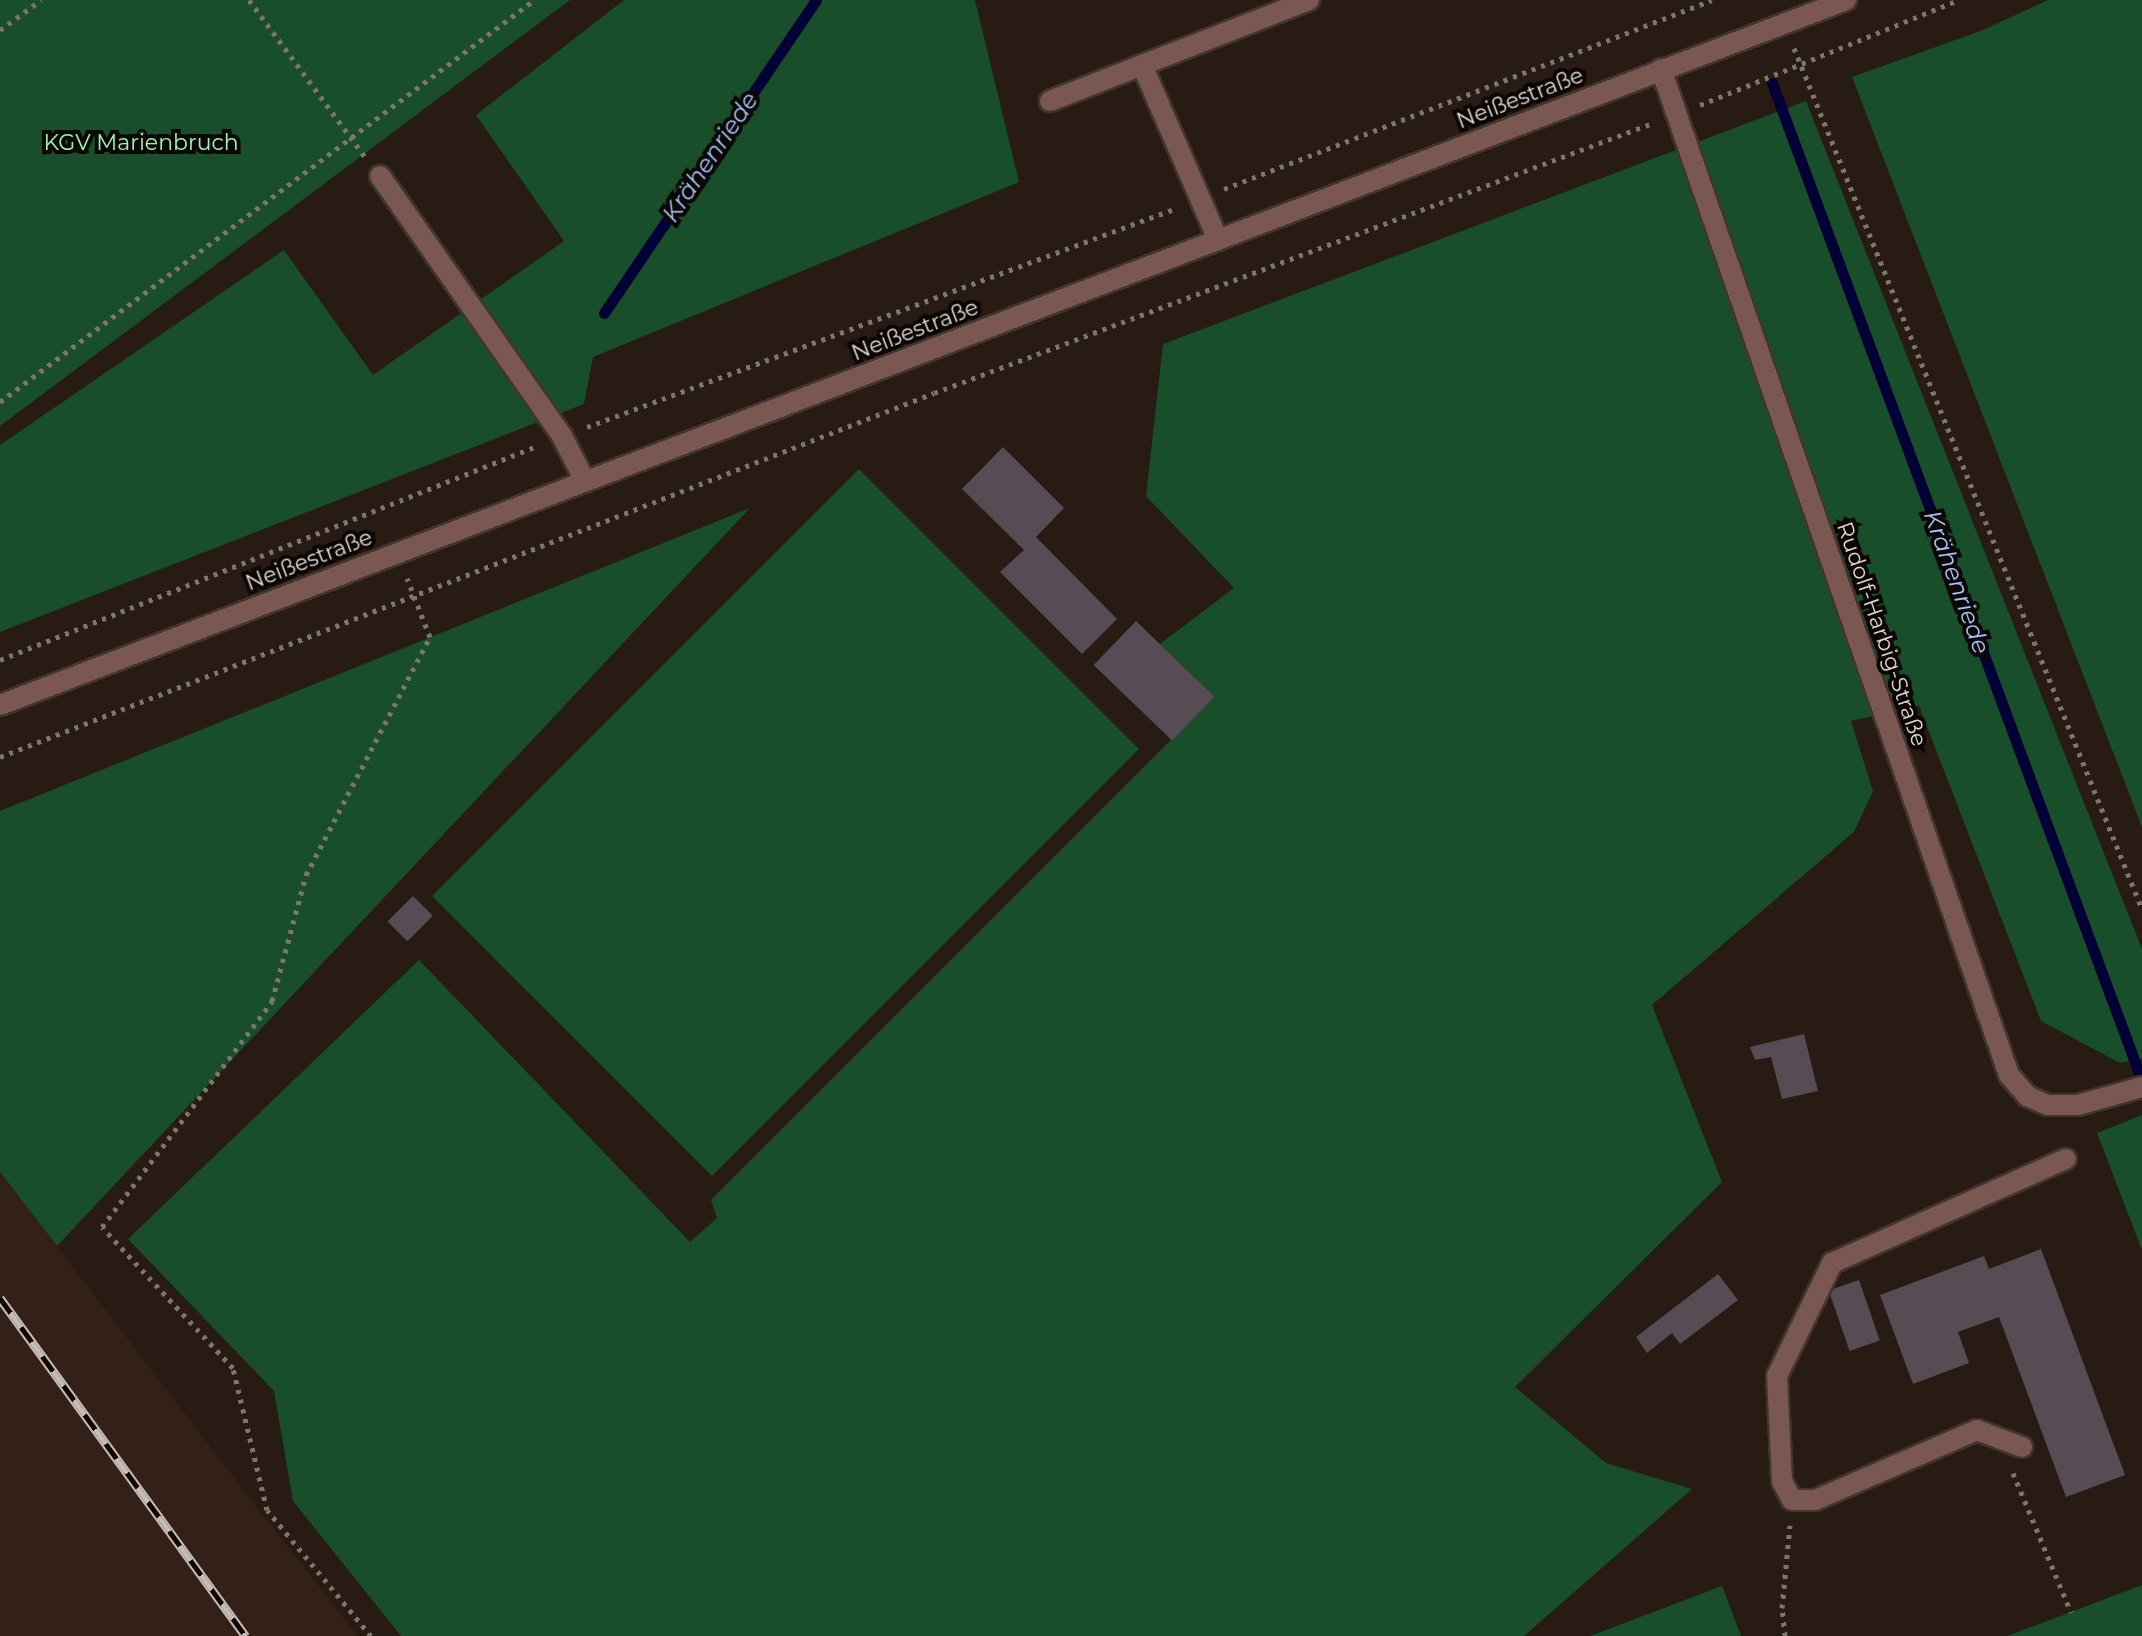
<!DOCTYPE html>
<html>
<head>
<meta charset="utf-8">
<style>
  body { margin:0 }
  #map { position:relative; width:2142px; height:1636px; overflow:hidden; background:#271b14; font-family:Montserrat,sans-serif }
  div>[style] { position:absolute }
  .built>* { inset:0; background:#332117 }
  .green>* { inset:0; background:#184e29; transform-origin:0 0 }
  .stream>* { height:11px; margin:-5.5px; padding:0 5.5px; transform-origin:5.5px; border-radius:5.5px; background:#000036 }
  .building>* { inset:0; background:#574b54; transform-origin:0 0 }
  .path>* { height:5px; margin-top:-2.5px; transform-origin:0; background:repeating-linear-gradient(90deg,#7f756f 0 4px,transparent 0 10px) }
  .roads { filter:drop-shadow(2px 0 #41352f) drop-shadow(-2px 0 #41352f) drop-shadow(0 2px #41352f) drop-shadow(0 -2px #41352f) }
  .service>* { height:20px; margin:-10px; padding:0 10px; transform-origin:10px; border-radius:10px; background:#7b5752 }
  .minor>* { height:20px; margin:-10px; padding:0 10px; transform-origin:10px; border-radius:10px; background:#7b5752 }
  .tertiary>* { height:20px; margin:-10px; padding:0 10px; transform-origin:10px; border-radius:10px; background:#7b5752 }
  .rail>* { height:9px; margin-top:-4.5px; transform-origin:0; background:repeating-linear-gradient(90deg,#0c0705 0 18px,#c5bcb7 0 36px); box-sizing:border-box; border-block:2px solid #c5bcb7 }
  span { translate:-50% -50%; white-space:nowrap; text-align:center; line-height:1.15; -webkit-text-stroke:8px #0c0705; paint-order:stroke }
  .street-label { font-size:22px; color:#dfd7d2 }
  .park-label { font-size:22px; color:#96f7ad }
  .water-label { font-size:24px; color:#a4c2f7; font-style:italic }
</style>
</head>
<body>
<div id="map">
  <div class="built">
    <i style="clip-path:polygon(0 1172px,248px 1496px,358px 1636px,0 1636px)"></i>
  </div>
  <div class="green">
    <i style="clip-path:polygon(0 0,570px 0,0 426px)"></i>
    <i style="clip-path:polygon(624px 0,975px 0,1019px 182px,593px 357px,584px 404px,0 632px,0 445px,284px 250px,373px 375px,564px 241px,476px 115px)"></i>
    <i style="clip-path:polygon(2048px 0,2142px 0,2142px 827px,1852px 77px,1983px 30px)"></i>
    <i style="clip-path:polygon(1806px 101px,2142px 949px,2142px 1059px,2120px 1063px,2041px 1021px,1919px 706px,1851px 721px,1873px 791px,1854px 832px,1652px 1005px,1722px 1182px,1515px 1387px,1606px 1463px,1692px 1489px,1524px 1636px,401px 1636px,293px 1501px,274px 1391px,128px 1239px,419px 960px,690px 1242px,717px 1218px,711px 1200px,1214px 697px,1160px 644px,1234px 588px,1146px 496px,1163px 344px)"></i>
    <i style="left:859px;top:469px;width:396px;height:604px;rotate:45deg"></i>
    <i style="clip-path:polygon(750px 508px,57px 1246px,0 1172px,0 811px)"></i>
    <i style="clip-path:polygon(2142px 1115px,2142px 1250px,2097px 1133px)"></i>
    <i style="clip-path:polygon(2142px 1585px,2142px 1636px,2007px 1636px,2071px 1612px)"></i>
    <i style="clip-path:polygon(1722px 1586px,1741px 1636px,1590px 1636px)"></i>
  </div>
  <div class="stream">
    <i style="left:1772px;top:83px;width:1064px;rotate:69.66deg"></i>
    <i style="left:604px;top:313px;width:378px;rotate:-55.9deg"></i>
  </div>
  <div class="building">
    <i style="clip-path:polygon(1003px 447px,1064px 508px,1036px 537px,1117px 619px,1082px 654px,1000px 572px,1024px 550px,962px 489px)"></i>
    <i style="left:1136px;top:621px;width:109px;height:61px;rotate:44deg"></i>
    <i style="left:413px;top:896px;width:28px;height:36px;rotate:45deg"></i>
    <i style="clip-path:polygon(1804px 1034px,1818px 1091px,1782px 1099px,1771px 1057px,1755px 1060px,1750px 1047px)"></i>
    <i style="clip-path:polygon(2041px 1249px,2125px 1475px,2066px 1497px,1999px 1317px,1958px 1332px,1969px 1363px,1913px 1384px,1880px 1295px,1984px 1256px,1989px 1269px)"></i>
    <i style="clip-path:polygon(1718px 1274px,1738px 1300px,1680px 1344px,1672px 1333px,1647px 1353px,1636px 1337px)"></i>
    <i style="left:1859px;top:1280px;width:64px;height:32px;rotate:71deg"></i>
  </div>
  <div class="path">
    <i style="left:249px;top:0;width:195px;rotate:53.5deg"></i>
    <i style="left:0;top:30px;width:51px;rotate:-36.2deg"></i>
    <i style="left:1794px;top:48px;width:929px;rotate:67.99deg"></i>
    <i style="left:1700px;top:105px;width:279px;rotate:-22.1deg"></i>
    <i style="left:1224px;top:189px;width:523px;rotate:-21.17deg"></i>
    <i style="left:0;top:402px;width:668px;rotate:-36.97deg"></i>
    <i style="left:587px;top:427px;width:626px;rotate:-20.37deg"></i>
    <i style="left:0;top:660px;width:578px;rotate:-21.73deg"></i>
    <i style="left:0;top:757px;width:1002px;rotate:-21.29deg"></i>
    <i style="left:934px;top:393px;width:765px;rotate:-20.59deg"></i>
    <i style="left:2013px;top:1473px;width:151px;rotate:67.4deg"></i>
    <i style="left:371px;top:1636px;width:163px;rotate:-129.5deg"></i>
    <i style="left:267px;top:1510px;width:146px;rotate:-103.5deg"></i>
    <i style="left:233px;top:1368px;width:192px;rotate:-132.9deg"></i>
    <i style="left:102px;top:1227px;width:283px;rotate:-53deg"></i>
    <i style="left:272px;top:1001px;width:131px;rotate:-74.9deg"></i>
    <i style="left:306px;top:875px;width:268px;rotate:-62.5deg"></i>
    <i style="left:430px;top:637px;width:63px;rotate:-111.3deg"></i>
    <i style="left:1785px;top:1636px;width:28px;rotate:-96deg"></i>
    <i style="left:1782px;top:1608px;width:83px;rotate:-84.5deg"></i>
  </div>
  <div class="roads">
    <div class="service">
      <i style="left:1142px;top:65px;width:191px;rotate:66.5deg"></i>
      <i style="left:1050px;top:101px;width:278px;rotate:-21.3deg"></i>
      <i style="left:380px;top:176px;width:317px;rotate:55deg"></i>
      <i style="left:562px;top:436px;width:51px;rotate:62.9deg"></i>
      <i style="left:2022px;top:1447px;width:48px;rotate:-159.3deg"></i>
      <i style="left:1977px;top:1430px;width:176px;rotate:156.6deg"></i>
      <i style="left:1815px;top:1500px;width:23px;rotate:180deg"></i>
      <i style="left:1792px;top:1500px;width:21px;rotate:-118deg"></i>
      <i style="left:1782px;top:1481px;width:105px;rotate:-92.7deg"></i>
      <i style="left:1777px;top:1376px;width:126px;rotate:-64deg"></i>
      <i style="left:1832px;top:1263px;width:256px;rotate:-24deg"></i>
    </div>
    <div class="minor">
      <i style="left:1661px;top:69px;width:1064px;rotate:70.92deg"></i>
      <i style="left:2009px;top:1075px;width:28px;rotate:49deg"></i>
      <i style="left:2027px;top:1096px;width:22px;rotate:24deg"></i>
      <i style="left:2047px;top:1105px;width:31px"></i>
      <i style="left:2078px;top:1105px;width:66px;rotate:-15.7deg"></i>
    </div>
    <div class="tertiary">
      <i style="left:0;top:705px;width:1976px;rotate:-20.9deg"></i>
    </div>
  </div>
  <div class="rail">
    <i style="left:0;top:1298px;width:418px;rotate:54deg"></i>
  </div>
  <div class="street-label">
    <span style="left:1520px;top:98px;rotate:-21deg">Neißestraße</span>
    <span style="left:915px;top:330px;rotate:-21deg">Neißestraße</span>
    <span style="left:309px;top:560px;rotate:-21deg">Neißestraße</span>
    <span style="left:1882px;top:634px;rotate:71deg">Rudolf-Harbig-Straße</span>
  </div>
  <div class="park-label">
    <span style="left:141px;top:143px">KGV Marienbruch</span>
  </div>
  <div class="water-label">
    <span style="left:710px;top:157px;rotate:-56deg">Krähenriede</span>
    <span style="left:1957px;top:582px;rotate:70deg">Krähenriede</span>
  </div>
</div>
</body>
</html>
